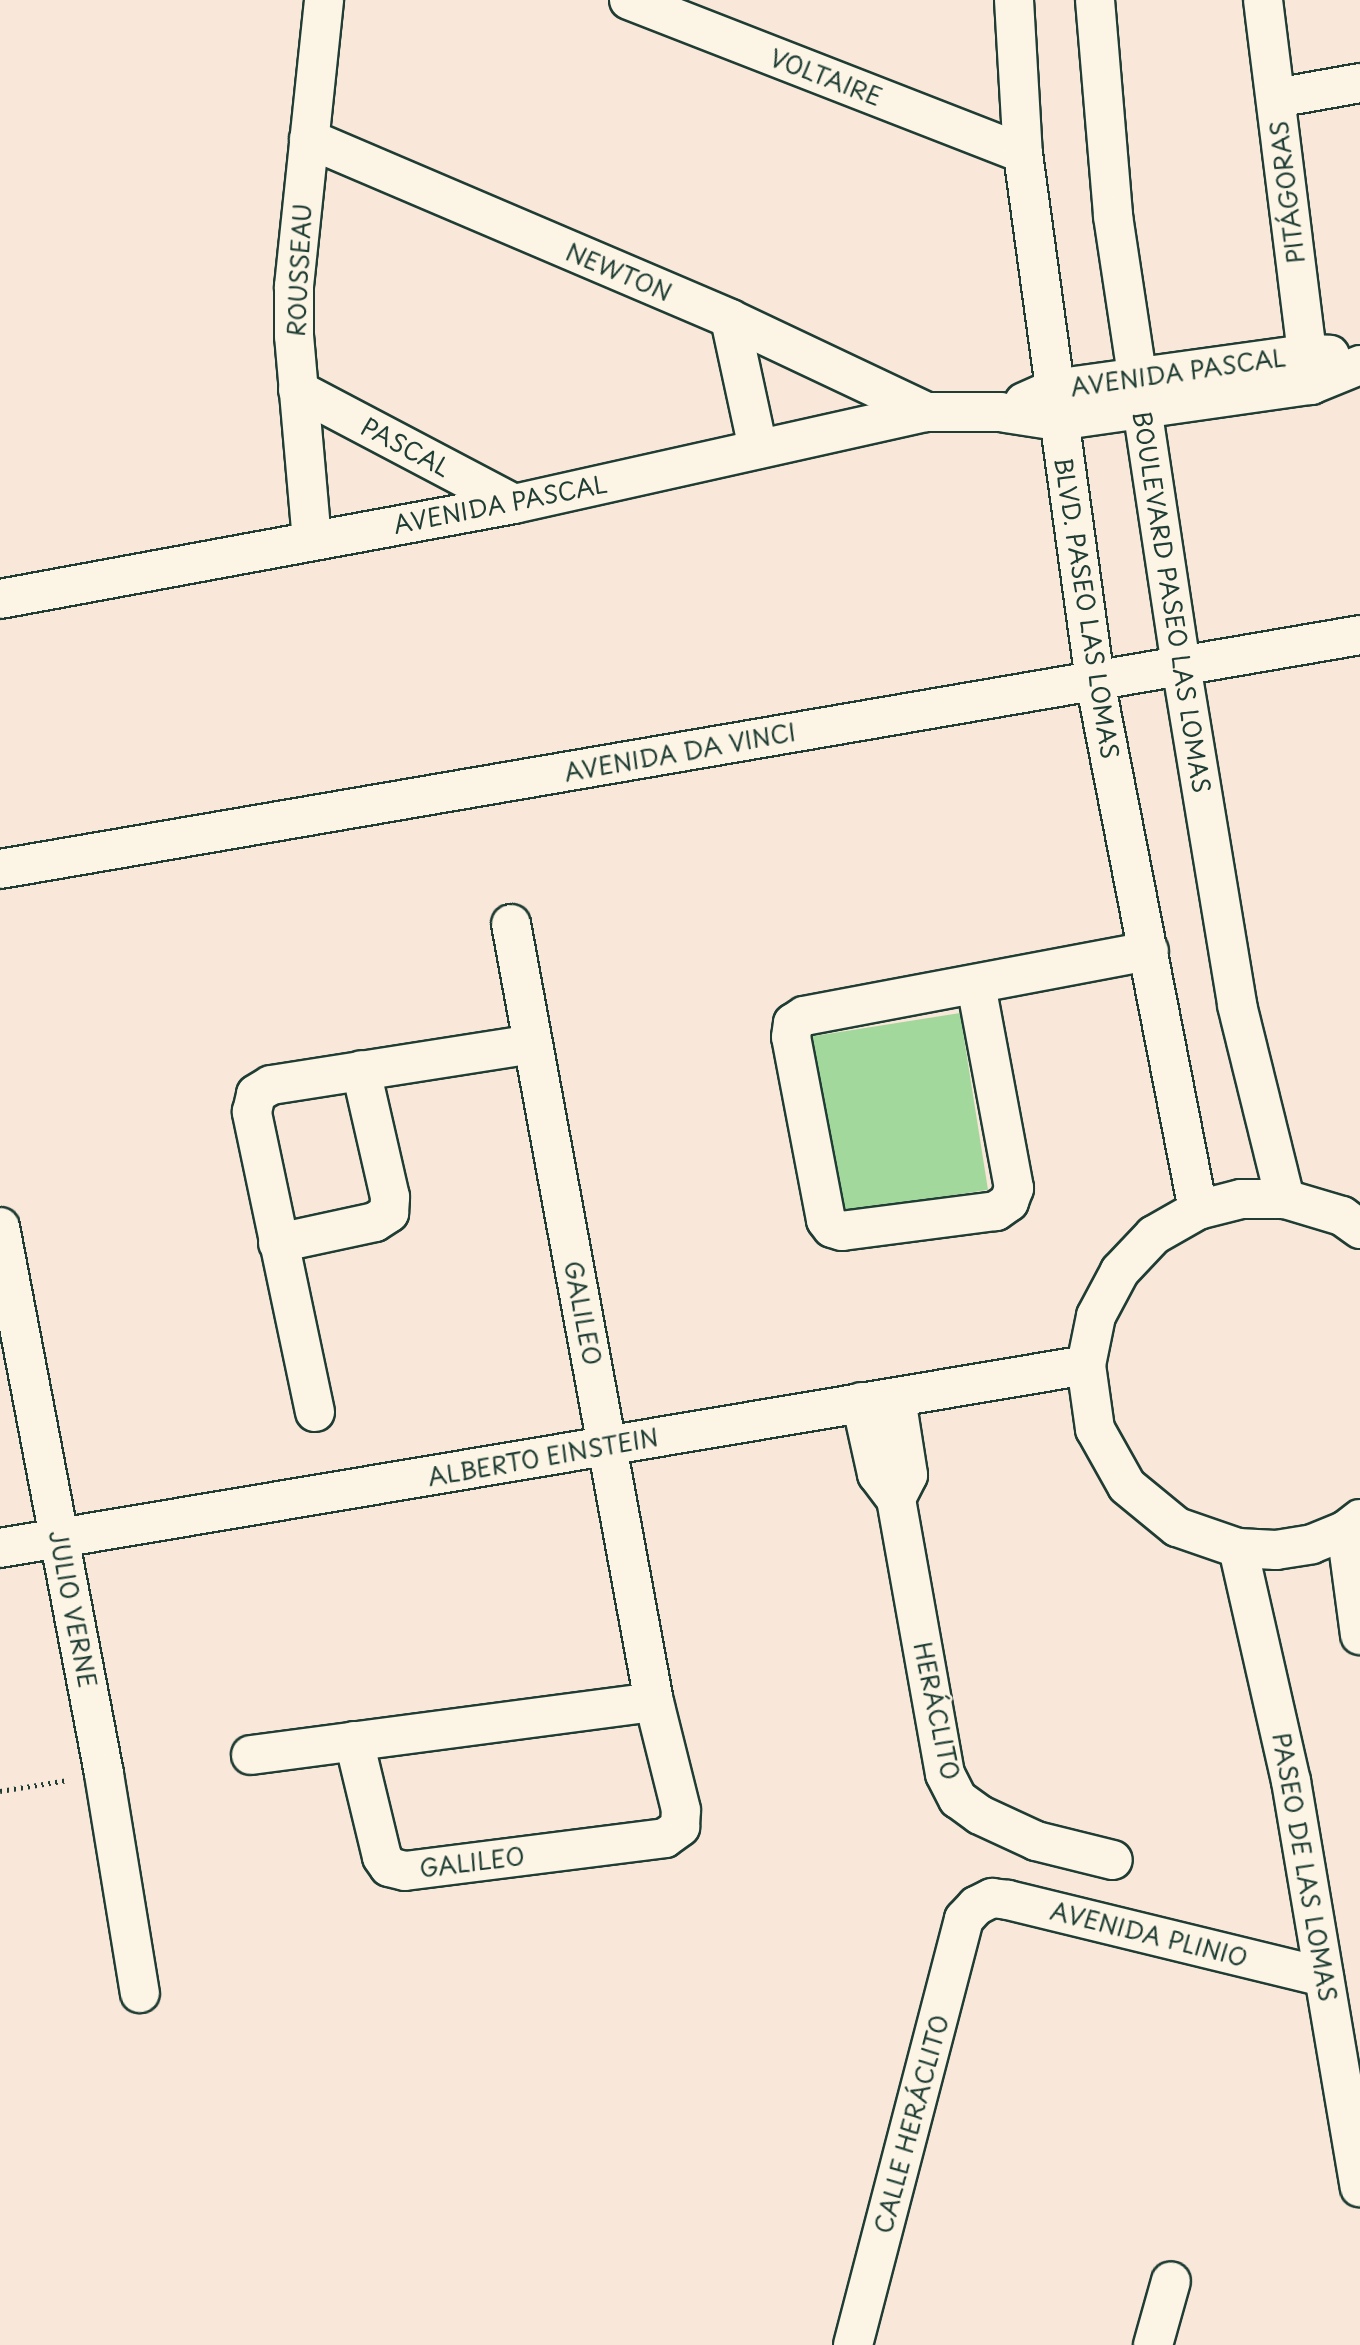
<!DOCTYPE html>
<html>
<head>
<meta charset="utf-8">
<style>
  body { margin:0 }
  #map { position:relative; width:1360px; height:2345px; overflow:hidden; background:#f9e7d9; font-family:"Playpen Sans",sans-serif }
  div>[style] { position:absolute }
  .green>* { inset:0; background:#a3d89c; transform-origin:0 0 }
  .path>* { height:4.5px; margin-top:-2.25px; transform-origin:0; background:repeating-linear-gradient(90deg,#1f3d34 0 2px,transparent 0 7px) }
  .roads { filter:drop-shadow(2px 0 #1f3d34) drop-shadow(-2px 0 #1f3d34) drop-shadow(0 2px #1f3d34) drop-shadow(0 -2px #1f3d34) }
  .minor>* { height:38px; margin:-19px; padding:0 19px; transform-origin:19px; border-radius:19px; background:#fcf5e5 }
  .tertiary>* { height:38px; margin:-19px; padding:0 19px; transform-origin:19px; border-radius:19px; background:#fcf5e5 }
  span { translate:-50% -50%; white-space:nowrap; text-align:center; line-height:1.15; -webkit-text-stroke:5px #fcf5e5; paint-order:stroke }
  .street-label { font-size:24px; color:#1f3d34 }
</style>
</head>
<body>
<div id="map">
  <div class="green">
    <i style="left:960px;top:1013px;width:179px;height:157px;rotate:81deg"></i>
  </div>
  <div class="path">
    <i style="left:0;top:1791px;width:69px;rotate:-9.2deg"></i>
  </div>
  <div class="roads">
    <div class="minor">
      <i style="left:629px;top:0;width:423px;rotate:21.3deg"></i>
      <i style="left:1263px;top:0;width:388px;rotate:82.9deg"></i>
      <i style="left:1276px;top:98px;width:85px;rotate:-10.1deg"></i>
      <i style="left:309px;top:139px;width:458px;rotate:23.1deg"></i>
      <i style="left:730px;top:319px;width:218px;rotate:25.3deg"></i>
      <i style="left:730px;top:319px;width:133px;rotate:77.8deg"></i>
      <i style="left:298px;top:390px;width:244px;rotate:27.8deg"></i>
      <i style="left:1024px;top:402px;width:32px;rotate:-24deg"></i>
      <i style="left:1053px;top:389px;width:255px;rotate:-7.9deg"></i>
      <i style="left:1306px;top:354px;width:24px;rotate:2deg"></i>
      <i style="left:312px;top:541px;width:206px;rotate:-95deg"></i>
      <i style="left:294px;top:336px;width:50px;rotate:-90deg"></i>
      <i style="left:294px;top:286px;width:288px;rotate:-84deg"></i>
      <i style="left:0;top:599px;width:523px;rotate:-10.47deg"></i>
      <i style="left:514px;top:504px;width:423px;rotate:-12.6deg"></i>
      <i style="left:927px;top:412px;width:73px"></i>
      <i style="left:1000px;top:412px;width:58px;rotate:9deg"></i>
      <i style="left:1057px;top:421px;width:257px;rotate:-8.1deg"></i>
      <i style="left:1311px;top:385px;width:53px;rotate:-22.2deg"></i>
      <i style="left:0;top:869px;width:1380px;rotate:-9.76deg"></i>
      <i style="left:976px;top:985px;width:207px;rotate:79.4deg"></i>
      <i style="left:1014px;top:1188px;width:15px;rotate:110deg"></i>
      <i style="left:1009px;top:1202px;width:16px;rotate:145deg"></i>
      <i style="left:996px;top:1211px;width:155px;rotate:172.6deg"></i>
      <i style="left:842px;top:1231px;width:10px;rotate:-163deg"></i>
      <i style="left:832px;top:1228px;width:10px;rotate:-127deg"></i>
      <i style="left:826px;top:1220px;width:186px;rotate:-100.8deg"></i>
      <i style="left:791px;top:1037px;width:14px;rotate:-82deg"></i>
      <i style="left:793px;top:1023px;width:13px;rotate:-32deg"></i>
      <i style="left:804px;top:1016px;width:351px;rotate:-10.7deg"></i>
      <i style="left:0;top:1227px;width:557px;rotate:79.23deg"></i>
      <i style="left:104px;top:1774px;width:222px;rotate:80.7deg"></i>
      <i style="left:278px;top:1243px;width:99px;rotate:-12.2deg"></i>
      <i style="left:375px;top:1222px;width:17px;rotate:-33deg"></i>
      <i style="left:389px;top:1213px;width:16px;rotate:-86deg"></i>
      <i style="left:390px;top:1197px;width:130px;rotate:-102.9deg"></i>
      <i style="left:896px;top:1398px;width:78px;rotate:81.1deg"></i>
      <i style="left:908px;top:1475px;width:27px;rotate:117deg"></i>
      <i style="left:861px;top:1402px;width:74px;rotate:77.5deg"></i>
      <i style="left:877px;top:1474px;width:31px;rotate:53deg"></i>
      <i style="left:896px;top:1499px;width:279px;rotate:79.9deg"></i>
      <i style="left:945px;top:1774px;width:28px;rotate:63deg"></i>
      <i style="left:958px;top:1799px;width:27px;rotate:36deg"></i>
      <i style="left:980px;top:1815px;width:62px;rotate:24.9deg"></i>
      <i style="left:1036px;top:1841px;width:79px;rotate:13.9deg"></i>
      <i style="left:315px;top:1412px;width:307px;rotate:-101.9deg"></i>
      <i style="left:252px;top:1112px;width:18px;rotate:-77deg"></i>
      <i style="left:256px;top:1094px;width:17px;rotate:-31deg"></i>
      <i style="left:271px;top:1085px;width:264px;rotate:-8.9deg"></i>
      <i style="left:0;top:1548px;width:1101px;rotate:-9.56deg"></i>
      <i style="left:354px;top:1741px;width:119px;rotate:76.4deg"></i>
      <i style="left:382px;top:1857px;width:12px;rotate:55deg"></i>
      <i style="left:389px;top:1867px;width:16px;rotate:14deg"></i>
      <i style="left:405px;top:1871px;width:262px;rotate:-7.2deg"></i>
      <i style="left:665px;top:1838px;width:19px;rotate:-36deg"></i>
      <i style="left:680px;top:1827px;width:17px;rotate:-87deg"></i>
      <i style="left:681px;top:1810px;width:111px;rotate:-104deg"></i>
      <i style="left:654px;top:1702px;width:791px;rotate:-100.41deg"></i>
      <i style="left:251px;top:1755px;width:406px;rotate:-7.5deg"></i>
      <i style="left:853px;top:2345px;width:440px;rotate:-75.4deg"></i>
      <i style="left:964px;top:1919px;width:18px;rotate:-47deg"></i>
      <i style="left:976px;top:1906px;width:18px;rotate:-27deg"></i>
      <i style="left:992px;top:1898px;width:16px;rotate:7deg"></i>
      <i style="left:1008px;top:1900px;width:325px;rotate:13.7deg"></i>
      <i style="left:1153px;top:2345px;width:66px;rotate:-74.3deg"></i>
    </div>
    <div class="tertiary">
      <i style="left:1014px;top:0;width:154px;rotate:86.7deg"></i>
      <i style="left:1023px;top:154px;width:532px;rotate:82.22deg"></i>
      <i style="left:1095px;top:681px;width:539px;rotate:78.98deg"></i>
      <i style="left:1095px;top:0;width:217px;rotate:85.2deg"></i>
      <i style="left:1113px;top:216px;width:454px;rotate:81.4deg"></i>
      <i style="left:1181px;top:665px;width:345px;rotate:80.6deg"></i>
      <i style="left:1237px;top:1005px;width:200px;rotate:76.1deg"></i>
      <i style="left:1360px;top:1229px;width:22px;rotate:-144deg"></i>
      <i style="left:1342px;top:1216px;width:59px;rotate:-163.4deg"></i>
      <i style="left:1285px;top:1199px;width:44px;rotate:180deg"></i>
      <i style="left:1241px;top:1199px;width:44px;rotate:165.7deg"></i>
      <i style="left:1198px;top:1210px;width:51px;rotate:150.4deg"></i>
      <i style="left:1154px;top:1235px;width:50px;rotate:133.4deg"></i>
      <i style="left:1120px;top:1271px;width:51px;rotate:118.1deg"></i>
      <i style="left:1096px;top:1316px;width:50px;rotate:101.5deg"></i>
      <i style="left:1086px;top:1365px;width:65px;rotate:82deg"></i>
      <i style="left:1095px;top:1429px;width:65px;rotate:60.7deg"></i>
      <i style="left:1127px;top:1486px;width:65px;rotate:39.4deg"></i>
      <i style="left:1177px;top:1527px;width:65px;rotate:19deg"></i>
      <i style="left:1238px;top:1548px;width:38px;rotate:3deg"></i>
      <i style="left:1276px;top:1550px;width:36px;rotate:-9deg"></i>
      <i style="left:1312px;top:1544px;width:37px;rotate:-22deg"></i>
      <i style="left:1346px;top:1530px;width:18px;rotate:-38deg"></i>
      <i style="left:1346px;top:1530px;width:106px;rotate:82.4deg"></i>
      <i style="left:1238px;top:1548px;width:239px;rotate:77.2deg"></i>
      <i style="left:1291px;top:1781px;width:412px;rotate:80.4deg"></i>
    </div>
  </div>
  <div class="street-label">
    <span style="left:826px;top:77px;rotate:21deg">VOLTAIRE</span>
    <span style="left:1287px;top:192px;rotate:-97deg">PITÁGORAS</span>
    <span style="left:299px;top:270px;rotate:-87deg">ROUSSEAU</span>
    <span style="left:619px;top:272px;rotate:23deg">NEWTON</span>
    <span style="left:1178px;top:372px;rotate:-8deg">AVENIDA PASCAL</span>
    <span style="left:406px;top:447px;rotate:28deg">PASCAL</span>
    <span style="left:500px;top:504px;rotate:-11deg">AVENIDA PASCAL</span>
    <span style="left:1172px;top:602px;rotate:81deg">BOULEVARD PASEO LAS LOMAS</span>
    <span style="left:1087px;top:608px;rotate:81deg">BLVD. PASEO LAS LOMAS</span>
    <span style="left:680px;top:752px;rotate:-10deg">AVENIDA DA VINCI</span>
    <span style="left:583px;top:1313px;rotate:79deg">GALILEO</span>
    <span style="left:543px;top:1457px;rotate:-10deg">ALBERTO EINSTEIN</span>
    <span style="left:73px;top:1609px;rotate:79deg">JULIO VERNE</span>
    <span style="left:937px;top:1711px;rotate:78deg">HERÁCLITO</span>
    <span style="left:472px;top:1862px;rotate:-7deg">GALILEO</span>
    <span style="left:1305px;top:1867px;rotate:80deg">PASEO DE LAS LOMAS</span>
    <span style="left:1149px;top:1934px;rotate:14deg">AVENIDA PLINIO</span>
    <span style="left:911px;top:2124px;rotate:-75deg">CALLE HERÁCLITO</span>
  </div>
</div>
</body>
</html>
